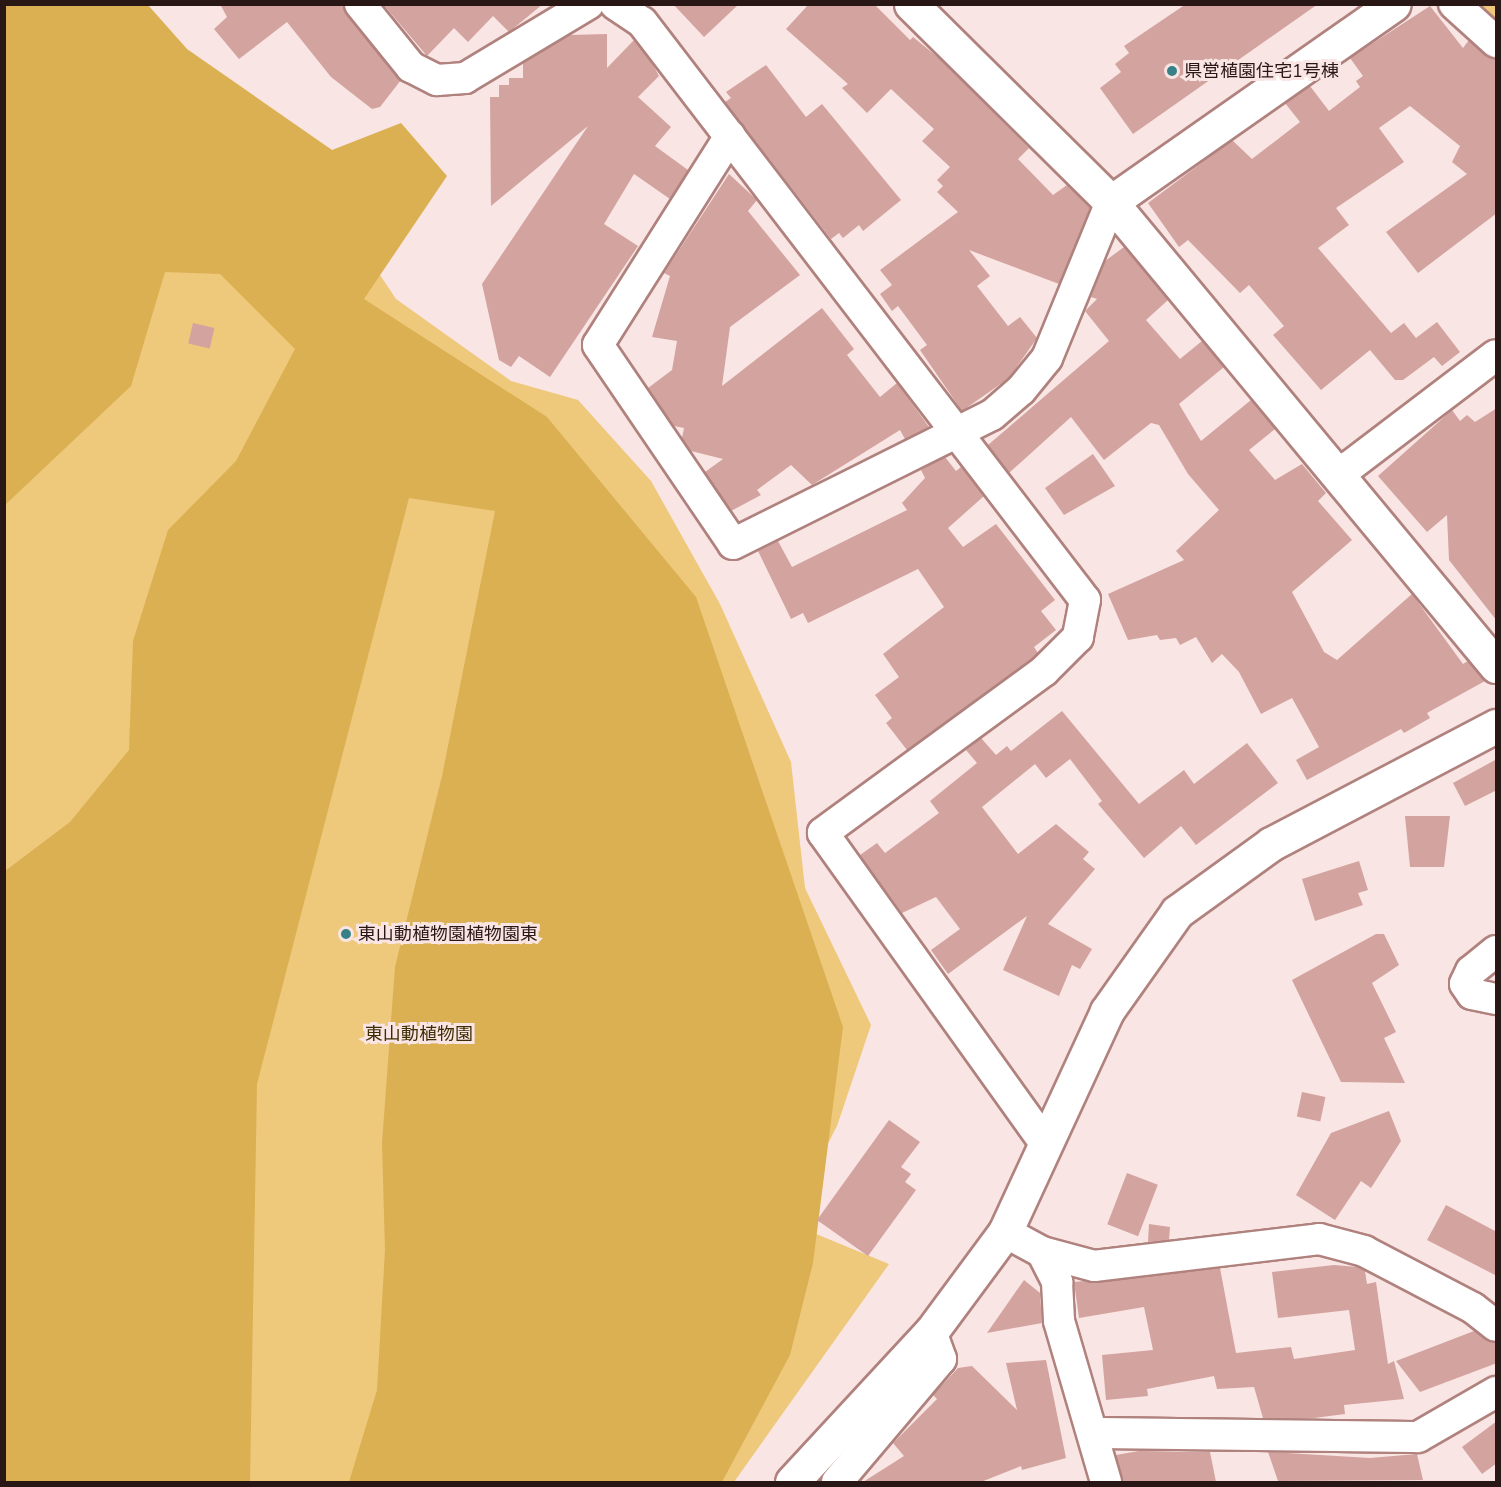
<!DOCTYPE html>
<html>
<head>
<meta charset="utf-8">
<style>
  body { margin:0 }
  #map { position:relative; width:1501px; height:1487px; overflow:hidden; background:#f9e5e3; font-family:"Nunito Sans","Noto Sans JP",sans-serif }
  div>[style] { position:absolute }
  .green>* { inset:0; background:#eec87b }
  .forest>* { inset:0; background:#dbb052 }
  .building>* { inset:0; background:#d3a39f; transform-origin:0 0 }
  .roads { filter:drop-shadow(2px 0 #b0827e) drop-shadow(-2px 0 #b0827e) drop-shadow(0 2px #b0827e) drop-shadow(0 -2px #b0827e) }
  .street>* { height:30px; margin:-15px; padding:0 15px; transform-origin:15px; border-radius:15px; background:#fff }
  .secondary>* { height:33px; margin:-16.5px; padding:0 16.5px; transform-origin:16.5px; border-radius:16.5px; background:#fff }
  .dots>* { width:16px; height:16px; translate:-50% -50%; box-sizing:border-box; border:3px solid #f9e5e3; border-radius:50% }
  span { translate:-50% -50%; white-space:nowrap; text-align:center; line-height:1.15; -webkit-text-stroke:6px #f9e5e3; paint-order:stroke }
  .poi-label { font-size:18px; color:#291716 }
  .left { translate:0 -50%; text-align:left }
  .park-label { font-size:18px; color:#3e2d03 }
  .frame { position:absolute; inset:0; border:6px solid #291716; pointer-events:none }
</style>
</head>
<body>
<div id="map">
  <div class="green">
    <i style="clip-path:polygon(66px 4px,340px 215px,396px 299px,511px 381px,578px 400px,651px 481px,720px 604px,791px 762px,805px 888px,871px 1025px,837px 1126px,787px 1222px,889px 1264px,734px 1482px,5px 1482px,4px 5px)"></i>
    <i style="clip-path:polygon(1477px 5px,1496px 5px,1496px 22px)"></i>
  </div>
  <div class="forest">
    <i style="clip-path:polygon(5px 5px,148px 5px,187px 49px,332px 150px,401px 123px,447px 176px,364px 299px,547px 417px,696px 597px,843px 1027px,813px 1263px,790px 1355px,722px 1482px,349px 1482px,377px 1390px,385px 1250px,382px 1143px,395px 967px,442px 776px,495px 511px,409px 498px,257px 1084px,250px 1482px,5px 1482px,5px 871px,70px 822px,129px 750px,133px 641px,168px 530px,236px 461px,295px 349px,220px 274px,165px 272px,131px 386px,5px 505px)"></i>
  </div>
  <div class="building">
    <i style="clip-path:polygon(220px 4px,343px 4px,401px 80px,380px 107px,372px 109px,331px 77px,287px 22px,239px 59px,214px 29px,227px 17px)"></i>
    <i style="clip-path:polygon(383px 4px,543px 4px,509px 32px,493px 16px,468px 42px,454px 28px,427px 56px)"></i>
    <i style="clip-path:polygon(673px 4px,739px 4px,704px 37px)"></i>
    <i style="clip-path:polygon(809px 4px,874px 4px,910px 40px,913px 37px,940px 59px,1029px 148px,1018px 159px,1053px 195px,1067px 185px,1090px 208px,1059px 284px,969px 250px,990px 276px,977px 286px,1008px 326px,1020px 317px,1037px 338px,1009px 378px,962px 411px,920px 350px,927px 345px,898px 306px,892px 311px,880px 294px,892px 285px,880px 270px,958px 212px,937px 192px,943px 186px,937px 180px,950px 167px,922px 141px,934px 129px,891px 89px,867px 113px,842px 88px,848px 84px,786px 29px)"></i>
    <i style="clip-path:polygon(1186px 4px,1318px 4px,1133px 134px,1100px 88px,1121px 72px,1115px 64px,1129px 53px,1124px 46px)"></i>
    <i style="clip-path:polygon(1430px 6px,1463px 48px,1469px 40px,1497px 60px,1497px 213px,1418px 273px,1386px 232px,1467px 174px,1452px 162px,1460px 146px,1410px 106px,1379px 128px,1404px 162px,1336px 208px,1349px 225px,1318px 248px,1391px 333px,1404px 323px,1416px 338px,1437px 322px,1460px 352px,1442px 366px,1434px 357px,1403px 380px,1395px 380px,1370px 350px,1321px 390px,1273px 335px,1284px 326px,1249px 285px,1240px 293px,1188px 240px,1179px 247px,1148px 203px,1232px 140px,1252px 159px,1300px 122px,1285px 103px,1310px 86px,1329px 111px,1360px 87px,1356px 81px,1363px 76px,1350px 58px)"></i>
    <i style="clip-path:polygon(607px 34px,607px 68px,634px 40px,653px 65px,659px 76px,638px 97px,671px 127px,655px 146px,688px 170px,670px 199px,634px 174px,604px 224px,638px 246px,550px 377px,519px 356px,511px 367px,499px 360px,482px 284px,588px 126px,491px 206px,490px 97px,499px 97px,499px 85px,509px 85px,509px 78px,523px 78px,523px 63px,570px 35px)"></i>
    <i style="clip-path:polygon(766px 65px,806px 117px,822px 104px,901px 200px,863px 231px,859px 225px,843px 238px,839px 233px,831px 239px,725px 102px,731px 98px,726px 92px)"></i>
    <i style="clip-path:polygon(729px 174px,757px 200px,748px 211px,800px 275px,730px 327px,722px 386px,822px 308px,854px 349px,847px 355px,880px 397px,897px 383px,929px 427px,905px 439px,900px 430px,812px 485px,791px 465px,757px 490px,761px 495px,731px 511px,705px 472px,723px 459px,691px 451px,682px 438px,684px 428px,674px 426px,648px 388px,672px 370px,677px 341px,652px 337px,670px 276px,664px 273px)"></i>
    <i style="clip-path:polygon(1124px 247px,1168px 300px,1146px 320px,1180px 359px,1202px 341px,1224px 367px,1179px 404px,1201px 441px,1251px 400px,1275px 429px,1249px 450px,1275px 480px,1302px 464px,1326px 493px,1318px 501px,1352px 540px,1292px 592px,1324px 652px,1337px 660px,1412px 594px,1463px 664px,1468px 661px,1485px 681px,1427px 713px,1430px 718px,1404px 733px,1401px 729px,1307px 780px,1296px 760px,1319px 747px,1292px 698px,1261px 714px,1239px 672px,1222px 654px,1212px 663px,1196px 637px,1180px 645px,1176px 638px,1160px 640px,1157px 635px,1128px 640px,1108px 594px,1184px 560px,1176px 551px,1219px 510px,1188px 474px,1159px 425px,1151px 423px,1104px 460px,1071px 417px,1009px 473px,988px 445px,1109px 341px,1085px 311px,1097px 299px,1091px 297px,1105px 261px)"></i>
    <i style="left:193px;top:323px;width:22px;height:21px;rotate:13deg"></i>
    <i style="clip-path:polygon(1497px 408px,1497px 621px,1449px 560px,1447px 515px,1427px 532px,1378px 476px,1452px 410px,1460px 421px,1467px 415px,1475px 422px)"></i>
    <i style="clip-path:polygon(1093px 454px,1115px 486px,1064px 515px,1045px 488px)"></i>
    <i style="clip-path:polygon(945px 457px,956px 471px,961px 467px,984px 496px,948px 528px,963px 547px,996px 524px,1055px 600px,1041px 611px,1056px 630px,1034px 647px,1038px 653px,1033px 658px,907px 750px,886px 723px,892px 718px,875px 695px,899px 677px,883px 654px,944px 607px,918px 569px,808px 623px,803px 613px,791px 619px,758px 551px,778px 541px,792px 567px,907px 510px,902px 503px,925px 478px,921px 470px)"></i>
    <i style="clip-path:polygon(1062px 711px,1139px 804px,1184px 770px,1194px 784px,1247px 743px,1278px 783px,1196px 845px,1181px 826px,1144px 858px,1098px 804px,1102px 801px,1070px 759px,1046px 778px,1035px 764px,982px 807px,1018px 854px,1056px 824px,1089px 852px,1083px 859px,1095px 869px,1048px 924px,1092px 949px,1080px 969px,1072px 965px,1059px 996px,1003px 970px,1027px 916px,948px 974px,931px 950px,960px 929px,936px 897px,902px 913px,860px 855px,877px 843px,885px 853px,939px 813px,930px 801px,977px 763px,966px 750px,981px 738px,996px 755px,1007px 746px,1011px 751px)"></i>
    <i style="clip-path:polygon(1497px 759px,1497px 790px,1465px 806px,1453px 783px)"></i>
    <i style="clip-path:polygon(1405px 816px,1450px 816px,1444px 867px,1410px 867px)"></i>
    <i style="clip-path:polygon(1359px 861px,1368px 890px,1358px 893px,1363px 905px,1315px 921px,1302px 879px)"></i>
    <i style="clip-path:polygon(1376px 934px,1384px 934px,1399px 965px,1372px 983px,1396px 1032px,1384px 1038px,1405px 1083px,1341px 1082px,1292px 980px)"></i>
    <i style="left:1302px;top:1092px;width:24px;height:25px;rotate:12deg"></i>
    <i style="clip-path:polygon(1389px 1111px,1401px 1141px,1371px 1188px,1361px 1181px,1335px 1220px,1296px 1195px,1331px 1133px)"></i>
    <i style="clip-path:polygon(889px 1120px,920px 1142px,901px 1167px,911px 1174px,905px 1182px,916px 1190px,868px 1256px,817px 1220px)"></i>
    <i style="left:1127px;top:1173px;width:33px;height:55px;rotate:21deg"></i>
    <i style="clip-path:polygon(1446px 1205px,1497px 1232px,1497px 1276px,1427px 1240px)"></i>
    <i style="clip-path:polygon(1149px 1224px,1170px 1227px,1169px 1240px,1148px 1242px)"></i>
    <i style="clip-path:polygon(1334px 1265px,1358px 1267px,1365px 1271px,1367px 1284px,1376px 1282px,1388px 1364px,1394px 1361px,1404px 1399px,1344px 1405px,1345px 1414px,1314px 1418px,1263px 1418px,1254px 1387px,1217px 1389px,1214px 1376px,1147px 1389px,1148px 1396px,1106px 1400px,1102px 1355px,1153px 1350px,1144px 1307px,1079px 1318px,1074px 1282px,1220px 1268px,1236px 1353px,1291px 1347px,1294px 1359px,1355px 1350px,1349px 1310px,1278px 1318px,1272px 1272px)"></i>
    <i style="clip-path:polygon(1024px 1280px,1040px 1293px,1042px 1323px,987px 1333px)"></i>
    <i style="clip-path:polygon(1474px 1331px,1497px 1343px,1497px 1363px,1420px 1392px,1396px 1361px)"></i>
    <i style="clip-path:polygon(1046px 1360px,1066px 1458px,1022px 1470px,1021px 1466px,981px 1482px,863px 1482px,904px 1456px,893px 1443px,937px 1399px,933px 1395px,958px 1368px,972px 1366px,1017px 1410px,1006px 1363px)"></i>
    <i style="clip-path:polygon(1497px 1421px,1497px 1463px,1482px 1474px,1462px 1447px)"></i>
    <i style="clip-path:polygon(1139px 1451px,1210px 1452px,1216px 1482px,1123px 1482px,1116px 1455px)"></i>
    <i style="clip-path:polygon(1268px 1452px,1370px 1458px,1417px 1454px,1423px 1480px,1278px 1481px)"></i>
  </div>
  <div class="roads">
    <div class="street">
      <i style="left:360px;top:4px;width:81px;rotate:51deg"></i>
      <i style="left:411px;top:67px;width:29px;rotate:27deg"></i>
      <i style="left:437px;top:80px;width:28px;rotate:-4deg"></i>
      <i style="left:465px;top:78px;width:144px;rotate:-31deg"></i>
      <i style="left:615px;top:4px;width:32px;rotate:34deg"></i>
      <i style="left:642px;top:22px;width:728px;rotate:52.53deg"></i>
      <i style="left:1085px;top:600px;width:38px;rotate:101deg"></i>
      <i style="left:1078px;top:637px;width:48px;rotate:135deg"></i>
      <i style="left:1044px;top:671px;width:274px;rotate:143.8deg"></i>
      <i style="left:823px;top:833px;width:383px;rotate:54.4deg"></i>
      <i style="left:1454px;top:4px;width:57px;rotate:42.1deg"></i>
      <i style="left:730px;top:136px;width:247px;rotate:122.3deg"></i>
      <i style="left:598px;top:345px;width:240px;rotate:55.8deg"></i>
      <i style="left:733px;top:544px;width:289px;rotate:-26.5deg"></i>
      <i style="left:992px;top:415px;width:38px;rotate:-41deg"></i>
      <i style="left:1021px;top:390px;width:41px;rotate:-50.9deg"></i>
      <i style="left:1047px;top:358px;width:169px;rotate:-67.7deg"></i>
      <i style="left:1338px;top:475px;width:198px;rotate:-37.2deg"></i>
      <i style="left:1496px;top:951px;width:32px;rotate:141deg"></i>
      <i style="left:1471px;top:971px;width:14px;rotate:115deg"></i>
      <i style="left:1465px;top:984px;width:12px;rotate:55deg"></i>
      <i style="left:1472px;top:994px;width:25px;rotate:12deg"></i>
      <i style="left:1005px;top:1232px;width:42px;rotate:28.4deg"></i>
      <i style="left:1042px;top:1252px;width:54px;rotate:15.1deg"></i>
      <i style="left:1094px;top:1266px;width:227px;rotate:-6.8deg"></i>
      <i style="left:1319px;top:1239px;width:47px;rotate:14.9deg"></i>
      <i style="left:1364px;top:1251px;width:123px;rotate:27.6deg"></i>
      <i style="left:1473px;top:1308px;width:29px;rotate:38deg"></i>
      <i style="left:1042px;top:1252px;width:34px;rotate:63deg"></i>
      <i style="left:1057px;top:1282px;width:39px;rotate:87deg"></i>
      <i style="left:1059px;top:1321px;width:168px;rotate:73.7deg"></i>
      <i style="left:1095px;top:1433px;width:323px;rotate:0.7deg"></i>
      <i style="left:1418px;top:1437px;width:90px;rotate:-30deg"></i>
      <i style="left:837px;top:1482px;width:161px;rotate:-49.8deg"></i>
      <i style="left:941px;top:1359px;width:29px;rotate:-110deg"></i>
    </div>
    <div class="secondary">
      <i style="left:911px;top:4px;width:281px;rotate:44.7deg"></i>
      <i style="left:1111px;top:202px;width:603px;rotate:50.32deg"></i>
      <i style="left:1111px;top:202px;width:345px;rotate:-35deg"></i>
      <i style="left:792px;top:1482px;width:205px;rotate:-47.2deg"></i>
      <i style="left:931px;top:1332px;width:124px;rotate:-53.5deg"></i>
      <i style="left:1005px;top:1232px;width:243px;rotate:-65.2deg"></i>
      <i style="left:1107px;top:1011px;width:121px;rotate:-54.7deg"></i>
      <i style="left:1177px;top:912px;width:116px;rotate:-35.9deg"></i>
      <i style="left:1271px;top:844px;width:254px;rotate:-27.7deg"></i>
    </div>
  </div>
  <div class="dots">
    <i style="left:1172px;top:71px;background:#388087"></i>
    <i style="left:346px;top:934px;background:#388087"></i>
  </div>
  <div class="poi-label">
    <span class="left" style="left:1184px;top:71px">県営植園住宅1号棟</span>
    <span class="left" style="left:358px;top:934px">東山動植物園植物園東</span>
  </div>
  <div class="park-label">
    <span style="left:419px;top:1034px">東山動植物園</span>
  </div>
  <div class="frame"></div>
</div>
</body>
</html>
